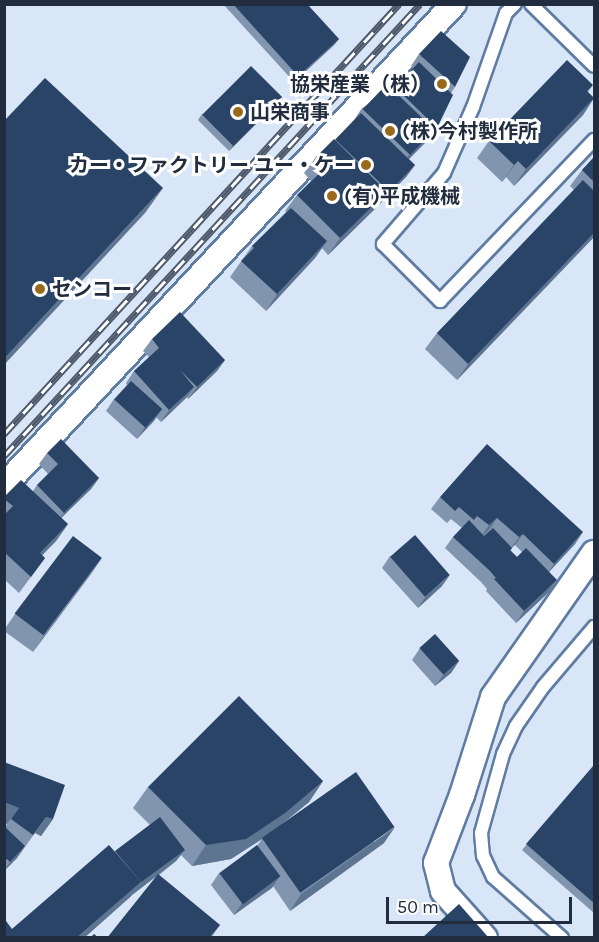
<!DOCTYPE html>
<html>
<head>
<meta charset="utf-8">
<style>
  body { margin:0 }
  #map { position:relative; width:599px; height:942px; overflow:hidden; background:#d9e6f7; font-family:Karla,"Noto Sans JP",sans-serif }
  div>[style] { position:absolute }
  .roads { filter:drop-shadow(2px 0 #5f7ca3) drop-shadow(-2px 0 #5f7ca3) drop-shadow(0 2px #5f7ca3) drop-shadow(0 -2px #5f7ca3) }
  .lane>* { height:12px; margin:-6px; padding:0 6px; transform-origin:6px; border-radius:6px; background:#fff }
  .street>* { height:24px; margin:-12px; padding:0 12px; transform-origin:12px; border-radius:12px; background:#fff }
  .rail>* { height:7px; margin-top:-3.5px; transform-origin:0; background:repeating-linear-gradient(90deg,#fff 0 14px,#4e5a6b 0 28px); box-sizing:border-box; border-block:2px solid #4e5a6b }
  .wall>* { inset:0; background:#8195af }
  .shaded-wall>* { inset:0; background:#5e7592 }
  .building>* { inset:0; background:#294467; transform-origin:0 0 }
  .dots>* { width:16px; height:16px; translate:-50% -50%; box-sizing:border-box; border:3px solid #fff; border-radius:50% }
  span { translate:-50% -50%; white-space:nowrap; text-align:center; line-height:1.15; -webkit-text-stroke:6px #fff; paint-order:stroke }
  .poi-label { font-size:20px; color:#212d3e; font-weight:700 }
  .right { translate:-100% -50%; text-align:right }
  .left { translate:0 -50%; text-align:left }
  .frame { position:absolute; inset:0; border:6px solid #212d3e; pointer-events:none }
  .scale { position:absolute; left:386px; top:897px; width:186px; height:27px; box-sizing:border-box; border:3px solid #212d3e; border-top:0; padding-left:8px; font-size:18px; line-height:21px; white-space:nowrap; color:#212d3e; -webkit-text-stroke:4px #fff; paint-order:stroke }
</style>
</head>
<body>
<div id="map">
  <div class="roads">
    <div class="lane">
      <i style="left:515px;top:4px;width:13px;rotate:135deg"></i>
      <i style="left:506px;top:13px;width:100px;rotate:109.3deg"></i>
      <i style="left:473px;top:107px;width:72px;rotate:113.7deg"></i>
      <i style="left:444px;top:173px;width:94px;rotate:130.7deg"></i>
      <i style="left:383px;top:244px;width:81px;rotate:45deg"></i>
      <i style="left:440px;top:301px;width:223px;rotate:-46.3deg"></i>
      <i style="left:531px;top:4px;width:88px;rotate:44.5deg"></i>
      <i style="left:562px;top:938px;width:92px;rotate:-138.5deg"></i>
      <i style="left:493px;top:877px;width:23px;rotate:-115deg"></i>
      <i style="left:483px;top:856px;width:23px;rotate:-95deg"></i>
      <i style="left:481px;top:833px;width:82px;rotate:-74.4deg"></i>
      <i style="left:503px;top:754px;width:31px;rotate:-65deg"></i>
      <i style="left:516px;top:726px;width:47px;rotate:-55.3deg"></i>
      <i style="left:543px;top:687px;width:79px;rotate:-49.6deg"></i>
    </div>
    <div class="street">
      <i style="left:4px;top:486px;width:659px;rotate:-46.97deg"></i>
      <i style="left:485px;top:938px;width:63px;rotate:-131.8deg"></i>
      <i style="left:443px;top:891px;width:29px;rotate:-104deg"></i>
      <i style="left:436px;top:863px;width:73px;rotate:-69.1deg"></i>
      <i style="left:462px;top:795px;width:103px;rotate:-72.4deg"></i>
      <i style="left:493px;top:697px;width:176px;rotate:-55deg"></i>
    </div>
  </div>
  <div class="rail">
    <i style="left:4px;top:434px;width:584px;rotate:-47.43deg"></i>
    <i style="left:4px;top:456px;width:614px;rotate:-47.37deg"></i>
  </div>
  <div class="wall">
    <i style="clip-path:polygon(223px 4px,307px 4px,339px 39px,334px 45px,294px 82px)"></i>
    <i style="clip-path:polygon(419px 54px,455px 87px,451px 93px,437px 128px,429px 140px,428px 139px,409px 159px,415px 165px,406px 177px,328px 255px,322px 248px,315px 258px,266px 311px,230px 277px,252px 246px,286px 212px,285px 211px,297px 195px,311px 181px,304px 173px,316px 157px,335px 140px,354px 120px,362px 108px,393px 89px,413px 68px,411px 66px)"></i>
    <i style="clip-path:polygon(593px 85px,588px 92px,594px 98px,583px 115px,514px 186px,506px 177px,502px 182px,477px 158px,489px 141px)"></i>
    <i style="clip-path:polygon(277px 103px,229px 151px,198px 120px,202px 114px)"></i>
    <i style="clip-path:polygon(594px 157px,594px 237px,457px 380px,425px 349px,437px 333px,574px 190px,570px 186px,582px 170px)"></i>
    <i style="clip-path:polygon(152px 339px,225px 360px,217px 371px,188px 399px,187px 397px,161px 422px,156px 417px,137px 439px,106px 411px,114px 399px,127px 385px,126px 383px,134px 371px,149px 357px,143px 351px)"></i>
    <i style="clip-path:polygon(47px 453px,99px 478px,91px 489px,61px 518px,68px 524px,56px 541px,42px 555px,45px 558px,19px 593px,4px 579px,4px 497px,33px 491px,37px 485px,48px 474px,39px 464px)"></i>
    <i style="clip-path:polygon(evenodd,440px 497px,575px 544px,549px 572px,549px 592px,516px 623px,486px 591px,487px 589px,481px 582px,445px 548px,453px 537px,462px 528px,451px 519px,447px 523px,431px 509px,440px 497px,515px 545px,522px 552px,517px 557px,511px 551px,512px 548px,515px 545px)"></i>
    <i style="clip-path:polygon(390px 556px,442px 586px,418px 608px,382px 568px)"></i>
    <i style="clip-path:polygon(102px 558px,33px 652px,4px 631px,4px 630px,15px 614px)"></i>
    <i style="clip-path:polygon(420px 648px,459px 661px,451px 673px,435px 686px,412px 660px)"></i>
    <i style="clip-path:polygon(4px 762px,53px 819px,41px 836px,35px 833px,17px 858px,4px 871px,4px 826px,5px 827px,7px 824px)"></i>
    <i style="clip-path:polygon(594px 765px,594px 913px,522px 850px)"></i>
    <i style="clip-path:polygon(323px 781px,309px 802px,273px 831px,384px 843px,290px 911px,273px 886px,234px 915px,211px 885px,219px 873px,257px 846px,262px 839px,266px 836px,231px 859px,192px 866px,181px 855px,176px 861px,159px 875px,220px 925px,211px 938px,107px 938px,158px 875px,132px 895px,129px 898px,84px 938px,4px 938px,12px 929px,150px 825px,133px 808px,148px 787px)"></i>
  </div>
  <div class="shaded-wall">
    <i style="clip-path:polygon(339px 39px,334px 45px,294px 82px,298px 76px)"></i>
    <i style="clip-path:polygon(282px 97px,277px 103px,229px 151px,233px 145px)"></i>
    <i style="clip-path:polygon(594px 98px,583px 115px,514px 186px,526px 169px)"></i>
    <i style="clip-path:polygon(434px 130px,426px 142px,401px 167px,409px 155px)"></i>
    <i style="clip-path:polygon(518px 161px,506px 177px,502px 182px,514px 165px)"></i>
    <i style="clip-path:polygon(415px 165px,406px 177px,379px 205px,387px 193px)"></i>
    <i style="clip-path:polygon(163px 188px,145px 213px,4px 365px,4px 359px)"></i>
    <i style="clip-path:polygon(387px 192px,375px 209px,328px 255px,340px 238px)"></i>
    <i style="clip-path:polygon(594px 233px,594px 237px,457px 380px,468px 364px)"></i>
    <i style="clip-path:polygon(327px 241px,315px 258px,266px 311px,277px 294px)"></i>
    <i style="clip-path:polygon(225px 360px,217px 371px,188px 399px,197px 387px)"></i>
    <i style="clip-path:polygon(194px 387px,186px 398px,161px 422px,169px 410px)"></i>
    <i style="clip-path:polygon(162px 409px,154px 421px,137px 439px,145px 427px)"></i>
    <i style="clip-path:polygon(99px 478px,91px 489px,55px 524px,64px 513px)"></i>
    <i style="clip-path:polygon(497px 518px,489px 530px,481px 537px,489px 525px)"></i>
    <i style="clip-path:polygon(68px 524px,56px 541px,28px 570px,40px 553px)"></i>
    <i style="clip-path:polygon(583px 532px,575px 544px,546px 575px,554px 564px)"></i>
    <i style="clip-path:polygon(523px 534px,515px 545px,511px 548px,519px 537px)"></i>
    <i style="clip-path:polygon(102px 558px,91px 574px,33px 652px,44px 636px)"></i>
    <i style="clip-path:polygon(450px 575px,442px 586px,418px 608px,426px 596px)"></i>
    <i style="clip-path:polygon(557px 580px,549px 592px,516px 623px,524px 611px)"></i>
    <i style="clip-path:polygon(459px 661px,451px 673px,435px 686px,444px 674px)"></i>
    <i style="clip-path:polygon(323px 781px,309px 802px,270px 834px,231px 859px,192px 866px,206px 845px)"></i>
    <i style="clip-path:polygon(4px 802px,19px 808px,7px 824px,4px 823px)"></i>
    <i style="clip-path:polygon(46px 817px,53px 819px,41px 836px,35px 833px)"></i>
    <i style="clip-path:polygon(395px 827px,384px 843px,290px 911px,301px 894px)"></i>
    <i style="clip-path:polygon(25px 846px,17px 858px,4px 871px,10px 862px)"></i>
    <i style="clip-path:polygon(185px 850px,176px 861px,132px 895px,129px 898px,84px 938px,76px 938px,141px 882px)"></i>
    <i style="clip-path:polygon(280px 876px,272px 888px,234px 915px,242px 903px)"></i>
  </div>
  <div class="building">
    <i style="clip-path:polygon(233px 4px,307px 4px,339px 39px,298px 76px)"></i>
    <i style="clip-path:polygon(441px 31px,470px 57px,455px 87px,419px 54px)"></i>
    <i style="clip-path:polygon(567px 60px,593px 85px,587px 91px,594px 98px,526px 169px,518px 161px,514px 165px,489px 141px)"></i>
    <i style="clip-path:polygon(419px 62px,453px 95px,437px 128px,395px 87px)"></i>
    <i style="left:251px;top:66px;width:44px;height:69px;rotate:45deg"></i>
    <i style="clip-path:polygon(45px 78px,163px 188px,4px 359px,4px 121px)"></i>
    <i style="left:387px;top:84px;width:66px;height:35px;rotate:44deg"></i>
    <i style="left:361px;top:113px;width:75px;height:37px;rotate:44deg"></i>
    <i style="clip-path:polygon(334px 139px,387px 192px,340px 238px,297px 195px,326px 167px,316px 157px)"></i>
    <i style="clip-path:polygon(594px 157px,594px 182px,582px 170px)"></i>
    <i style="clip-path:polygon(583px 180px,594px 191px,594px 233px,468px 364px,437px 333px)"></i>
    <i style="clip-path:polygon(291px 208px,327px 241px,277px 294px,241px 261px,254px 248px,252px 246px)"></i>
    <i style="clip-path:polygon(180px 312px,225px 360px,197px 387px,180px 370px,194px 387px,169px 410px,134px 371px,159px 348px,152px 339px)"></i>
    <i style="left:131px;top:381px;width:42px;height:25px;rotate:42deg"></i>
    <i style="clip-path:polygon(61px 439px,99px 478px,64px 513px,37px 485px,58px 464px,47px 453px)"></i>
    <i style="clip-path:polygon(487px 444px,583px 532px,554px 564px,523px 534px,519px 537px,497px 518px,489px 525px,477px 516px,474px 520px,459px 507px,455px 511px,440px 497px)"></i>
    <i style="clip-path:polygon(21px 480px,68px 524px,40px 553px,45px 558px,31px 577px,4px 552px,4px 515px,13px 506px,4px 499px,4px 497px)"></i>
    <i style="clip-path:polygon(469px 520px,484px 536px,493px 528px,512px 548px,510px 550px,517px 557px,526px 548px,557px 580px,524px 611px,494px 579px,496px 578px,489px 570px,453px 537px)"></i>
    <i style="left:415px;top:535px;width:53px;height:33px;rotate:49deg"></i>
    <i style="left:73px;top:536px;width:36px;height:97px;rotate:37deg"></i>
    <i style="left:435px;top:634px;width:36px;height:21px;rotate:48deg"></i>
    <i style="clip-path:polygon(239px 696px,323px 781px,285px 813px,246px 839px,206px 845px,148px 787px)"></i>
    <i style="clip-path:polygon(4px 762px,65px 785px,53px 819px,46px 817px,33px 835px,11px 819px,19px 808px,4px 802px)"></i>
    <i style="clip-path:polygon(594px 765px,594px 903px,526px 844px)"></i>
    <i style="left:356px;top:772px;width:67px;height:115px;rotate:55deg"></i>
    <i style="clip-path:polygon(160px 817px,185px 850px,140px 883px,141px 882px,115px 851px)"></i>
    <i style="clip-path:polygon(4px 826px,25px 846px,10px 862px,7px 859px,4px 862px)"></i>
    <i style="clip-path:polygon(109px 845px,141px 882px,76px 938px,4px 938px,4px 923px,6px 921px,12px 929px)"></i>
    <i style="left:257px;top:845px;width:39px;height:47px;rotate:53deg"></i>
    <i style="clip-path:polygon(158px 874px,220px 925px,209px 938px,107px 938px)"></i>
    <i style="clip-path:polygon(459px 904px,489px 938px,422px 938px)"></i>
    <i style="clip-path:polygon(94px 934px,99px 938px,90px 938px)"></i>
  </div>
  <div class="dots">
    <i style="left:442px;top:84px;background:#986a1a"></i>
    <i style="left:238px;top:112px;background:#986a1a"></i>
    <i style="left:390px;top:131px;background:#986a1a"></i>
    <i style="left:366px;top:165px;background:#986a1a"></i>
    <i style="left:332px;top:196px;background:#986a1a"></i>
    <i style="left:40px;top:289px;background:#986a1a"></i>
  </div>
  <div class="poi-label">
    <span class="right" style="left:430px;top:84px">協栄産業（株）</span>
    <span class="left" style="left:250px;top:112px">山栄商事</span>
    <span class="left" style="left:402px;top:131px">(株)今村製作所</span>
    <span class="right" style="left:354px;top:165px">カー・ファクトリー ユー・ケー</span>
    <span class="left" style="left:344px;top:196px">(有)平成機械</span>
    <span class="left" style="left:52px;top:289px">センコー</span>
  </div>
  <div class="frame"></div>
  <div class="scale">50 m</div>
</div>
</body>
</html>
